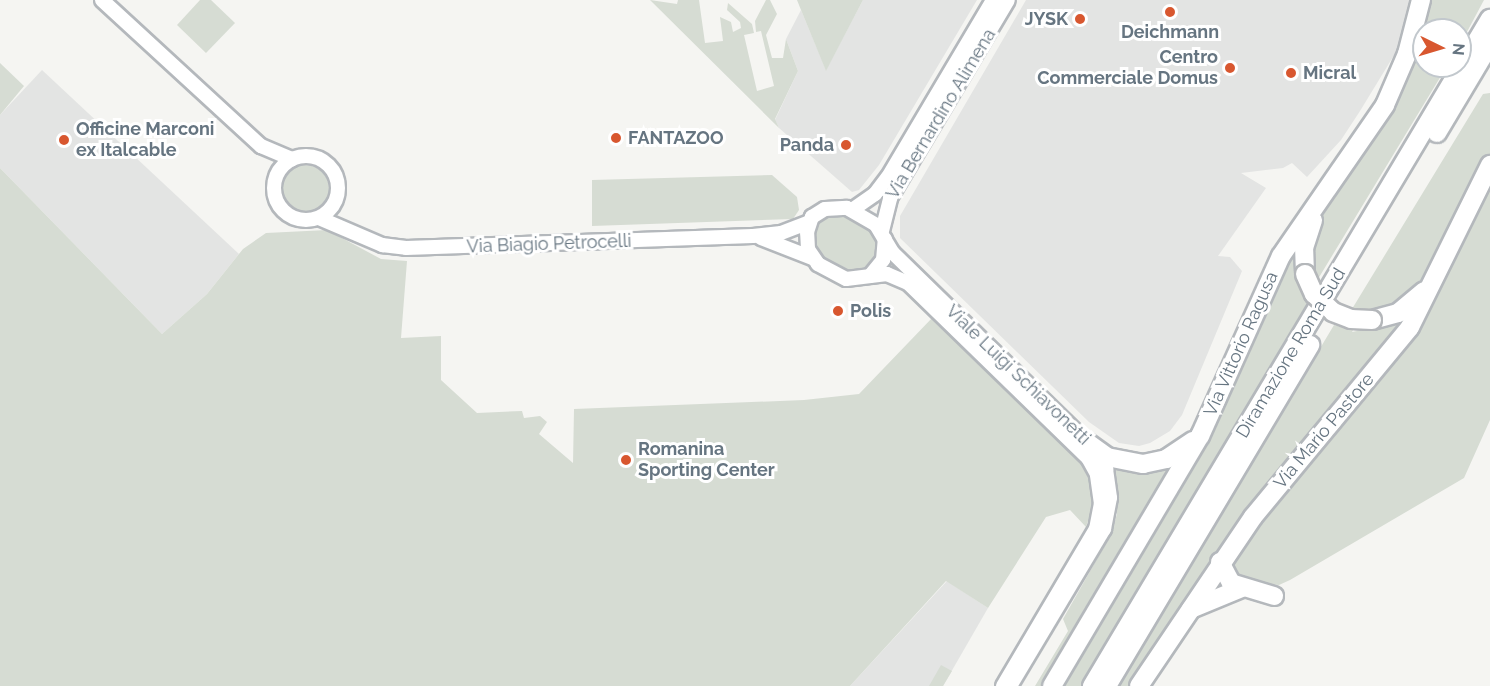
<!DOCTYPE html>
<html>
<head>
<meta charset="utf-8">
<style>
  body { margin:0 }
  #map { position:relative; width:1490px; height:686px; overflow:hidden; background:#f5f5f2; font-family:Raleway,sans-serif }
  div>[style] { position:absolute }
  .built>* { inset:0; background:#e3e4e3 }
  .green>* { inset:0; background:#d6dcd3 }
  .round { border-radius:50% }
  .roads { filter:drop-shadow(2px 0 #b4b8bc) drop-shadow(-2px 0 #b4b8bc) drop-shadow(0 2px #b4b8bc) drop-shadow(0 -2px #b4b8bc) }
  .secondary>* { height:14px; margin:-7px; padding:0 7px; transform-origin:7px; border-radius:7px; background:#fff }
  .secondary>.ring { margin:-7px; padding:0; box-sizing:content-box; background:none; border:14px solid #fff; border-radius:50% }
  .highway>* { height:18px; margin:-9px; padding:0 9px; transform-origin:9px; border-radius:9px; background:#fff }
  .bridges { filter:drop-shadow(2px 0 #b4b7ba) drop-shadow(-2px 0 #b4b7ba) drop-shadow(0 2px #b4b7ba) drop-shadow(0 -2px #b4b7ba) }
  .highway-bridge>* { height:18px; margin:-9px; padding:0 9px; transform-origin:9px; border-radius:9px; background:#fff }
  .dots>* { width:16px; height:16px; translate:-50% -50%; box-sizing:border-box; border:3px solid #fff; border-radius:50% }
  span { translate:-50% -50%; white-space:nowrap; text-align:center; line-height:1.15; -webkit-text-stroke:6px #fff; paint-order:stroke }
  .poi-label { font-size:18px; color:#667581; font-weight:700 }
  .right { translate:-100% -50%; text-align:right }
  .left { translate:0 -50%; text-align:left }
  .street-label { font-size:18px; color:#667581 }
  .north { position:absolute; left:1412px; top:18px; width:60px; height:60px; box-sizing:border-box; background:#fff; border:2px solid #c2c8cd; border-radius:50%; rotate:95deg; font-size:16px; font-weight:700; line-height:24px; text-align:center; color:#667581 }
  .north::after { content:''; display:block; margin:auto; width:21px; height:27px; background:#d8572f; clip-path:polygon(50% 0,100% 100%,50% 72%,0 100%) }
</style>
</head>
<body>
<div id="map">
  <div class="built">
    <i style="clip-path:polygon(863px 0,977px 0,879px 165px,859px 190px,852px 192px,779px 128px,775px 120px,798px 71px,786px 39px,801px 10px,826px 70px)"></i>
    <i style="clip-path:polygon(1026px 0,1415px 0,1396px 52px,1360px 111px,1341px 140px,1307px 177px,1292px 163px,1283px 168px,1241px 173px,1266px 188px,1218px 256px,1230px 257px,1242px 271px,1182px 415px,1170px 431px,1150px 443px,1139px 446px,1119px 443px,1089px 422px,900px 238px,900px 216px)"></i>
    <i style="clip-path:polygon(42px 70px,239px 254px,207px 294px,162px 334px,0 168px,0 115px)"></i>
    <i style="clip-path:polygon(947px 581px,988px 608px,943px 686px,850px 686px)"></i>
  </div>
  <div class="green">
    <i style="clip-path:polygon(200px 0,211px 0,235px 23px,206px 53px,177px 25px)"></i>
    <i style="clip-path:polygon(650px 0,677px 4px,678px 0,699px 0,705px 43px,723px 41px,720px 17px,731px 22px,733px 32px,741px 28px,740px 22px,727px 10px,728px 3px,752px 24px,754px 33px,744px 35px,757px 91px,774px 86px,761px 31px,756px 32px,755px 21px,766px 0,770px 0,777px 14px,766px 35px,772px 58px,783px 58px,786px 39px,798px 71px,775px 119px,779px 128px)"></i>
    <i style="clip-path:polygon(797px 0,863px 0,826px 71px,801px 10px)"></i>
    <i style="clip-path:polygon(1429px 0,1484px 0,1460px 45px,1460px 30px,1424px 30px,1424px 66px,1447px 66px,1318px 279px,1311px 248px,1320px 220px,1393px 105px,1418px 47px)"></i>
    <i style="clip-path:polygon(0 63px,24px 86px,0 115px)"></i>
    <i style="clip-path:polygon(1490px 93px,1490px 154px,1420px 287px,1403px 305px,1362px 314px,1352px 332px,1406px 321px,1134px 686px,1118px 686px,1334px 325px,1341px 327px,1483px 94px)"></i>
    <i class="round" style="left:281px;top:165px;width:48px;height:48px"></i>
    <i style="clip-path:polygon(0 168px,162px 334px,207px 294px,243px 249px,266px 233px,327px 230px,381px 259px,407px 261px,401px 338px,441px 336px,441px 380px,477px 413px,522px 411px,524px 418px,540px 416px,547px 422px,539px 434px,573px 463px,574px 409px,804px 400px,859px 394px,933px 317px,1075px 455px,1090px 475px,1093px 494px,1090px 515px,1086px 527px,1070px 510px,1046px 517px,988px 608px,946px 581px,850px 686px,0 686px)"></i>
    <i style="clip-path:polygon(772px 175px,797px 197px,799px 210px,793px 219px,592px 226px,592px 180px)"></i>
    <i style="clip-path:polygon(1490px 181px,1490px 420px,1464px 478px,1290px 580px,1279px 585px,1236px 581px,1228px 562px,1332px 427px,1410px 338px)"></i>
    <i style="clip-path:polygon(846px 213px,874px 229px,881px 248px,873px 266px,862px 272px,845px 272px,815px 252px,812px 227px,823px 214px)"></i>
    <i style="clip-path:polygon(1294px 252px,1296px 279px,1308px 304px,1081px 686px,1059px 686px,1274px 282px)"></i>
    <i style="clip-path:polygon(1176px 460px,1044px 686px,1035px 686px,1068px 631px,1063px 619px,1110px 536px,1117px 514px,1111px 462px)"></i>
    <i style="clip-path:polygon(941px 665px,952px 671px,943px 686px,929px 686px)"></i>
  </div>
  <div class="roads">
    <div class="secondary">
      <i style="left:102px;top:0;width:216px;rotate:42.6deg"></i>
      <i style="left:261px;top:146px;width:34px;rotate:23deg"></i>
      <i class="ring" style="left:274px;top:156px;width:50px;height:50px"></i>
      <i style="left:852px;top:210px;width:28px;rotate:-35deg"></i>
      <i style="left:875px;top:194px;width:21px;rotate:-53deg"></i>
      <i style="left:888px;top:177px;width:206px;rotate:-59.3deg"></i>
      <i style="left:319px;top:218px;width:69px;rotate:23.2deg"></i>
      <i style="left:382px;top:245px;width:24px;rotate:7deg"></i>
      <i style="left:406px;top:248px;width:347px;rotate:-2deg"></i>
      <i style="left:753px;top:236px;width:28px;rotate:-6deg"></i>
      <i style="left:781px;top:233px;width:30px;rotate:-21deg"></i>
      <i style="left:882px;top:231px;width:34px;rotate:-76deg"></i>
      <i style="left:890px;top:198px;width:230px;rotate:-59.2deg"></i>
      <i style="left:761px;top:238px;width:55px;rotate:21.4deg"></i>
      <i style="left:870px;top:276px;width:21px;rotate:-51deg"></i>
      <i style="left:883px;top:260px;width:21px;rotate:-85deg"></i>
      <i style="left:1003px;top:686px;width:182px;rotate:-59.4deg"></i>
      <i style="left:1096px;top:529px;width:25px;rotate:-79deg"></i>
      <i style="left:1101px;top:504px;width:30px;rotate:-98deg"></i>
      <i style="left:1097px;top:474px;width:18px;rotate:-119deg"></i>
      <i style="left:1088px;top:458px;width:251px;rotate:-135.8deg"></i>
      <i style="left:908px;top:283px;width:23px;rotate:-157deg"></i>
      <i style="left:887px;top:274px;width:41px;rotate:173deg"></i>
      <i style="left:846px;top:279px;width:32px;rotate:-152deg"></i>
      <i style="left:818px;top:264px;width:18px;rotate:-124deg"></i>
      <i style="left:808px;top:249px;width:17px;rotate:-93deg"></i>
      <i style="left:807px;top:232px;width:16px;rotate:-72deg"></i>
      <i style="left:812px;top:217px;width:15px;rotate:-32deg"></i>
      <i style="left:825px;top:209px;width:22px;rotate:-3deg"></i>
      <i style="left:847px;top:208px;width:34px;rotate:30deg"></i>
      <i style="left:876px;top:225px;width:33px;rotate:59deg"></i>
      <i style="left:893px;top:253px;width:272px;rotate:44.3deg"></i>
      <i style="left:1088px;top:443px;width:32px;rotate:55deg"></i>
      <i style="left:1106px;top:469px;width:29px;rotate:82deg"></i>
      <i style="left:1110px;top:498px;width:32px;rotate:101deg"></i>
      <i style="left:1104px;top:529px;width:183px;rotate:120.9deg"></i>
    </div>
    <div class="highway">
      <i style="left:1437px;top:133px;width:104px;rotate:-59.2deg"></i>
      <i style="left:1305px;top:274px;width:26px;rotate:-92deg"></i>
      <i style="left:1304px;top:248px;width:29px;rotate:-72deg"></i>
      <i style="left:1372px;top:320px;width:27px;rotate:-15deg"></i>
      <i style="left:1398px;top:313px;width:34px;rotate:-40deg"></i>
      <i style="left:1088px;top:443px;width:24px;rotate:36deg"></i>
      <i style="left:1107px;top:457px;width:37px;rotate:11deg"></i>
      <i style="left:1143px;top:464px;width:24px;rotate:-12deg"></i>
      <i style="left:1166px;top:459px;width:32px;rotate:-34deg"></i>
      <i style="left:1220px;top:562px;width:24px;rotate:62deg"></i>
      <i style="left:1231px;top:583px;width:45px;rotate:16.8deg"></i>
      <i style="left:1191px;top:609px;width:55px;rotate:-22.4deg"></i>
      <i style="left:1052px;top:686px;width:291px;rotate:-59.4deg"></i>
      <i style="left:1200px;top:436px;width:197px;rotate:-65.8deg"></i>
      <i style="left:1281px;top:256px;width:183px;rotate:-55.4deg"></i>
      <i style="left:1385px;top:105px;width:56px;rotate:-66.7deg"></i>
      <i style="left:1407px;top:54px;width:56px;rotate:-75.5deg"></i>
      <i style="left:1092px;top:686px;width:777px;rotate:-59.18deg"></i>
      <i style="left:1107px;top:686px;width:397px;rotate:-59.2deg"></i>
      <i style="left:1139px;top:686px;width:204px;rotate:-56deg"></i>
      <i style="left:1253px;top:517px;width:246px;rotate:-50.4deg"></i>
      <i style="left:1410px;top:327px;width:181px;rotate:-63.7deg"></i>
    </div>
  </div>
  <div class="bridges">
    <div class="highway-bridge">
      <i style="left:1305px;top:274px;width:22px;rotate:66deg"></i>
      <i style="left:1314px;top:294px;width:26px;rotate:43deg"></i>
      <i style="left:1333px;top:312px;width:19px;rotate:21deg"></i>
      <i style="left:1351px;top:319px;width:21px;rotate:3deg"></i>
    </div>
  </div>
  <div class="dots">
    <i style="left:1170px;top:12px;background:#d8572f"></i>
    <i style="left:1080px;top:19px;background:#d8572f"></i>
    <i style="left:1230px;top:68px;background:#d8572f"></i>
    <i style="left:1291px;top:73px;background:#d8572f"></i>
    <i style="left:616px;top:138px;background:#d8572f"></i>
    <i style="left:64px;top:140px;background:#d8572f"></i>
    <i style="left:846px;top:145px;background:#d8572f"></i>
    <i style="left:838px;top:311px;background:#d8572f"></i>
    <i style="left:626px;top:460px;background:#d8572f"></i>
  </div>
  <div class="poi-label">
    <span class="right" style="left:1068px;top:19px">JYSK</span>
    <span style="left:1170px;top:32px">Deichmann</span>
    <span class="right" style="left:1218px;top:68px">Centro<br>Commerciale Domus</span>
    <span class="left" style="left:1303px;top:73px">Micral</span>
    <span class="left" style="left:76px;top:140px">Officine Marconi<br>ex Italcable</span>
    <span class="left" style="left:628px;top:138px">FANTAZOO</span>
    <span class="right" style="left:834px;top:145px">Panda</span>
    <span class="left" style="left:850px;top:311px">Polis</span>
    <span class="left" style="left:638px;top:460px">Romanina<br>Sporting Center</span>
  </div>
  <div class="street-label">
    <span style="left:941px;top:114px;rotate:-59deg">Via Bernardino Alimena</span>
    <span style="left:549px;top:244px;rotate:-2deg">Via Biagio Petrocelli</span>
    <span style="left:1241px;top:344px;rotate:-66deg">Via Vittorio Ragusa</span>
    <span style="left:1291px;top:353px;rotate:-59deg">Diramazione Roma Sud</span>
    <span style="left:1018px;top:375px;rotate:44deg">Viale Luigi Schiavonetti</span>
    <span style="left:1324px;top:431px;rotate:-50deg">Via Mario Pastore</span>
  </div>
  <div class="north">N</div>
</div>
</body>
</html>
